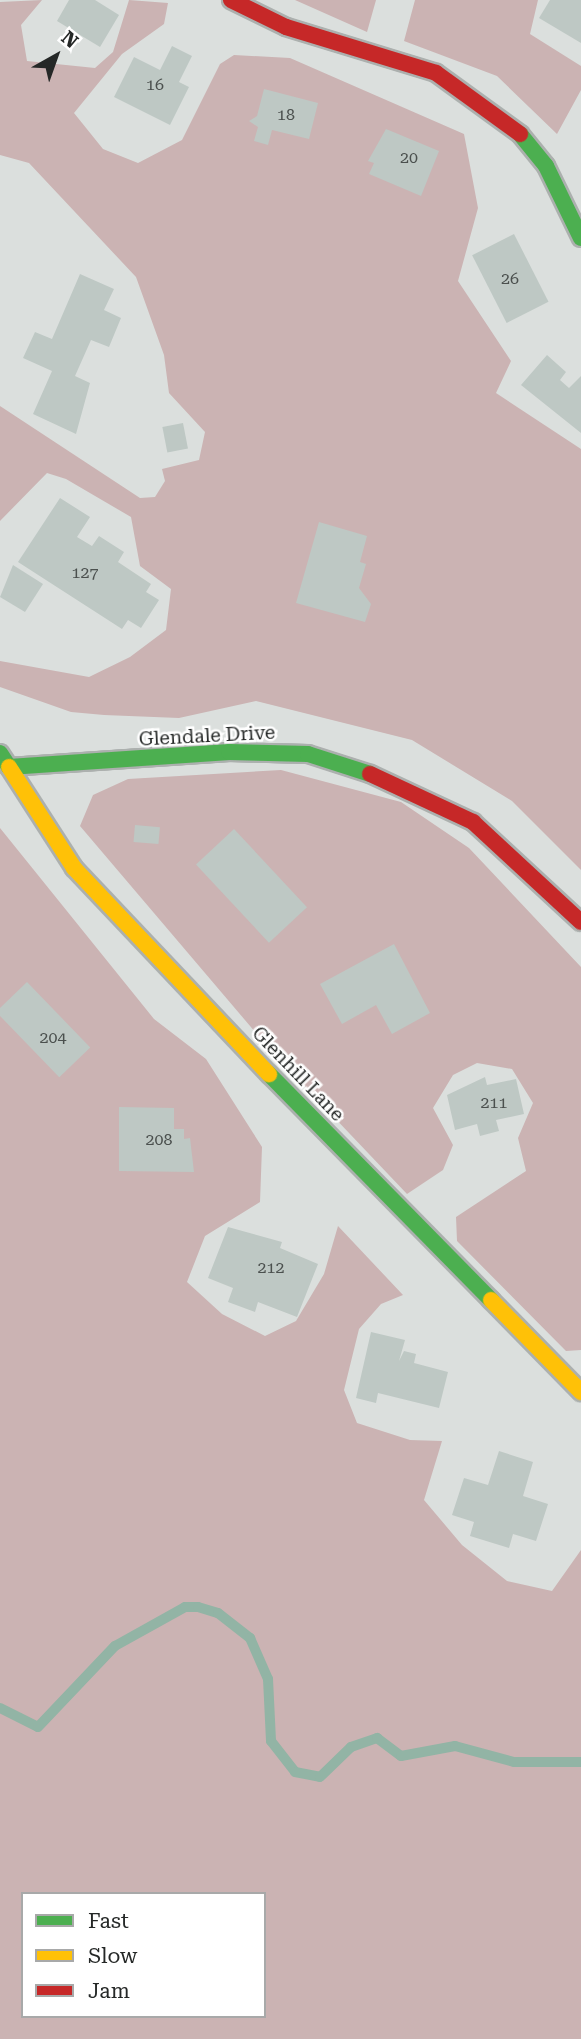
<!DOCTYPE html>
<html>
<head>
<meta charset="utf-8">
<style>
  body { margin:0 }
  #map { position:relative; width:581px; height:2039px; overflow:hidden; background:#dbdfdd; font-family:"Roboto Serif",serif }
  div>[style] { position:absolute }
  .forest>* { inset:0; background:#cbb3b3 }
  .stream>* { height:10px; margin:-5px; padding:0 5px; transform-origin:5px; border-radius:5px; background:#92b4a5 }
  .building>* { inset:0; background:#bec8c4; transform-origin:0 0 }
  .roads { filter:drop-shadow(2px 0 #acb0ae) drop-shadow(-2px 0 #acb0ae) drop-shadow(0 2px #acb0ae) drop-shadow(0 -2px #acb0ae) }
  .fast>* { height:16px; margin:-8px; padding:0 8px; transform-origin:8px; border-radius:8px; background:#4caf50 }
  .slow>* { height:16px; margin:-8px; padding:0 8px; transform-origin:8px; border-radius:8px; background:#ffc107 }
  .jam>* { height:16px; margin:-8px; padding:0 8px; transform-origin:8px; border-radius:8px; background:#c62828 }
  span { translate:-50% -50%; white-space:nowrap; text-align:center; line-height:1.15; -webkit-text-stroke:5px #fff; paint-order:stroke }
  .number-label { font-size:16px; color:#4b504e }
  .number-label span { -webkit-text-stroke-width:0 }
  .street-label { font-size:19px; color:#252827 }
  .legend { position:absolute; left:21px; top:1892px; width:245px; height:126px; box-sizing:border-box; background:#fff; border:2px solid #a8a9a9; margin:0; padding:9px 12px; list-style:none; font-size:21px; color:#252827 }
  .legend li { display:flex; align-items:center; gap:14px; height:35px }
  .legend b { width:35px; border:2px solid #a8a9a9 }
  .north { position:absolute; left:21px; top:21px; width:70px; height:70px; -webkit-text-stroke:5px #fff; paint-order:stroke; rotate:40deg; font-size:19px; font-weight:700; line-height:28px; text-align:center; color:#252827 }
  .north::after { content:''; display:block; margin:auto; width:24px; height:32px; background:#252827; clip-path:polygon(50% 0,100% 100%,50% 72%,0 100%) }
</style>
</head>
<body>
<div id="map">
  <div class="forest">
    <i style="clip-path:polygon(42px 0,21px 25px,27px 61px,95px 68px,113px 52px,129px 0,168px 3px,164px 24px,122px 54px,74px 113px,103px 149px,138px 163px,182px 140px,220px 64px,234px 55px,290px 58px,464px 134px,478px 208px,458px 281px,511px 361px,496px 393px,581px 449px,581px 870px,512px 801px,412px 740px,256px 701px,179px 718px,104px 715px,71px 712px,0 687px,0 661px,89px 677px,130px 657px,166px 630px,171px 589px,140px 566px,131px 517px,66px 479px,47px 473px,0 521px,0 406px,140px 498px,155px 497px,165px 481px,162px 469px,199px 460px,205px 432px,169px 393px,164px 355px,136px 277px,29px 163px,0 155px,0 2px)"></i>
    <i style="clip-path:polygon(295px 0,376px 0,367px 32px)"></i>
    <i style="clip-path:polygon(415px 0,538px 0,530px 34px,581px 66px,581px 90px,557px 134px,497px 76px,404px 41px)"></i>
    <i style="clip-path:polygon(281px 770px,401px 802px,469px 848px,581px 967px,581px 1350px,566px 1351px,457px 1241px,456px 1217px,526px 1171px,518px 1138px,533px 1103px,512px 1069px,477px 1063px,453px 1075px,433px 1108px,453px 1145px,443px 1170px,407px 1194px,273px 1053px,80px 826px,93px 795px,128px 779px)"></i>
    <i style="clip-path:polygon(evenodd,0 828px,154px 1019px,206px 1059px,262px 1147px,260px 1202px,205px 1236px,187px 1282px,222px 1314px,265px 1336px,296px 1321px,324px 1274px,338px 1226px,403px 1295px,381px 1304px,359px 1329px,344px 1390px,357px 1423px,410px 1440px,442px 1441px,424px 1500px,462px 1545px,507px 1581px,552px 1591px,581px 1550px,581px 2039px,0 2039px,0 828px,23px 1894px,264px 1894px,264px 2016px,23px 2016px,23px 1894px)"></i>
  </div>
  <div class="stream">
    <i style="left:0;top:1708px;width:42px;rotate:26.6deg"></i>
    <i style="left:38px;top:1727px;width:112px;rotate:-46.5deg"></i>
    <i style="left:115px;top:1646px;width:80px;rotate:-29.1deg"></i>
    <i style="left:185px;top:1607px;width:13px"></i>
    <i style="left:198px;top:1607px;width:21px;rotate:17deg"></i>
    <i style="left:218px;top:1613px;width:41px;rotate:38deg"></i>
    <i style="left:250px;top:1638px;width:45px;rotate:66.3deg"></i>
    <i style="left:268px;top:1679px;width:62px;rotate:87.2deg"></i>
    <i style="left:271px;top:1741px;width:39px;rotate:52deg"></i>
    <i style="left:295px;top:1772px;width:25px;rotate:11deg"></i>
    <i style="left:320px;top:1777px;width:43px;rotate:-44.1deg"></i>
    <i style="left:351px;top:1747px;width:28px;rotate:-19deg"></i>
    <i style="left:377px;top:1738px;width:30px;rotate:37deg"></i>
    <i style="left:401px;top:1756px;width:55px;rotate:-10.5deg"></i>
    <i style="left:455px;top:1746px;width:61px;rotate:15.2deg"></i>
    <i style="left:514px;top:1762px;width:67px"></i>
  </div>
  <div class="building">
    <i style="clip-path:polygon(69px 0,95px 0,119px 15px,100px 47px,57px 21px)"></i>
    <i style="clip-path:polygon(550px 0,581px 0,581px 43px,539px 18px)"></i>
    <i style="clip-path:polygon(172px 46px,192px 56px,179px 82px,189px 87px,170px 125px,114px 97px,134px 57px,160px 70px)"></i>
    <i style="clip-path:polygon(264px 89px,318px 103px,309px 139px,272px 130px,268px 145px,254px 141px,258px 127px,249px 121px,257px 116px)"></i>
    <i style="clip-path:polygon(386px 129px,439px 151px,421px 196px,369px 174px,374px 163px,368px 161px)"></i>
    <i style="left:514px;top:234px;width:76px;height:47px;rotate:63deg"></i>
    <i style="clip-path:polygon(80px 274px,114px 289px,104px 310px,121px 318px,109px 347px,91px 340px,75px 376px,90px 383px,76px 434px,33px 414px,52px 371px,23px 358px,35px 332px,52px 339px)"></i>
    <i style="clip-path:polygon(547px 355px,566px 372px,560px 380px,569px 388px,581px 376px,581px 433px,521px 385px)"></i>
    <i style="left:183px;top:423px;width:26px;height:21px;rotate:79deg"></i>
    <i style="clip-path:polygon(60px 498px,90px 517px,77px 537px,92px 546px,99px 536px,124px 552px,118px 562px,151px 584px,146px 592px,159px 600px,141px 628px,128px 620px,122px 629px,18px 562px)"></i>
    <i style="clip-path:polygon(319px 522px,367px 536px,360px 562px,366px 564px,359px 588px,371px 604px,365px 622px,296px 603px)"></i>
    <i style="clip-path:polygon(13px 565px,43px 584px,25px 612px,0 597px)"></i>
    <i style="left:135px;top:825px;width:25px;height:17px;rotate:5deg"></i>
    <i style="left:234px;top:829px;width:107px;height:52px;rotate:47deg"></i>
    <i style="clip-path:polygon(394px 944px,430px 1013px,392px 1034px,376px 1005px,342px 1024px,320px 984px)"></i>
    <i style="left:27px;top:982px;width:91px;height:43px;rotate:46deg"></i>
    <i style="clip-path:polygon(485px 1077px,487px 1085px,516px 1079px,524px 1114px,496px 1120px,499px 1131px,480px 1136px,477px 1124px,455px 1130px,447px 1095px)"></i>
    <i style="clip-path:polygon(119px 1107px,174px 1108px,174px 1129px,184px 1129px,184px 1139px,190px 1138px,194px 1172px,119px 1171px)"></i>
    <i style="clip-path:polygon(228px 1227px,282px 1242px,280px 1248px,318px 1264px,297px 1317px,258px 1302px,255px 1312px,228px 1302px,233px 1288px,208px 1278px)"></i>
    <i style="clip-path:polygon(371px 1332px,405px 1340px,399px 1361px,404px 1351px,416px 1354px,414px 1363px,448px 1372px,439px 1408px,378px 1393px,376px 1403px,356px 1398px)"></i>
    <i style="clip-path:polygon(499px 1451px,533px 1462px,523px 1496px,548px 1504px,536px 1541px,513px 1534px,509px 1548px,470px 1536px,474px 1522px,452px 1515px,464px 1478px,488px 1485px)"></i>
  </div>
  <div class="roads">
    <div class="fast">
      <i style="left:520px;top:134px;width:41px;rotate:50.9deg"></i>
      <i style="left:546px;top:166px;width:80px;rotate:64.1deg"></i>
      <i style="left:0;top:753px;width:17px;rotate:57deg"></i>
      <i style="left:9px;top:767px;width:221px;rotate:-3.9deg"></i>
      <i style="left:229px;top:752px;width:79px;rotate:1.5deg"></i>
      <i style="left:308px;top:754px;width:65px;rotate:17.9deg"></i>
      <i style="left:269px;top:1074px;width:317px;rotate:45.5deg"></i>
    </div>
    <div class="slow">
      <i style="left:9px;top:767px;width:120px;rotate:57.2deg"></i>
      <i style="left:74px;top:868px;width:284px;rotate:46.6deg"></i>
      <i style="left:491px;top:1300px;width:129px;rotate:45.6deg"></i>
    </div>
    <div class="jam">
      <i style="left:231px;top:0;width:61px;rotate:26.1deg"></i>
      <i style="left:286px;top:27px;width:157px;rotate:17deg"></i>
      <i style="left:436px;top:73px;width:104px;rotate:36deg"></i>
      <i style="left:370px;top:774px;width:114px;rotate:25deg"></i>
      <i style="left:473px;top:822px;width:147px;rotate:42.8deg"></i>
    </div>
  </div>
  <div class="number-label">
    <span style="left:155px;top:85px">16</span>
    <span style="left:286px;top:115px">18</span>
    <span style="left:409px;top:158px">20</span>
    <span style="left:510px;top:279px">26</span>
    <span style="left:85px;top:573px">127</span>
    <span style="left:53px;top:1038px">204</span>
    <span style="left:494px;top:1103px">211</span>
    <span style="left:159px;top:1140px">208</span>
    <span style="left:271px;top:1268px">212</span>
  </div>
  <div class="street-label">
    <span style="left:207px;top:736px;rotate:-3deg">Glendale Drive</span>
    <span style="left:298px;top:1074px;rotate:46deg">Glenhill Lane</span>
  </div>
  <ul class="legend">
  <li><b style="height:9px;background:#4caf50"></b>Fast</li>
  <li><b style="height:9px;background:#ffc107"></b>Slow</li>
  <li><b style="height:9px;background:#c62828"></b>Jam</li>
  </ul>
  <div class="north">N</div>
</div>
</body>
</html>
